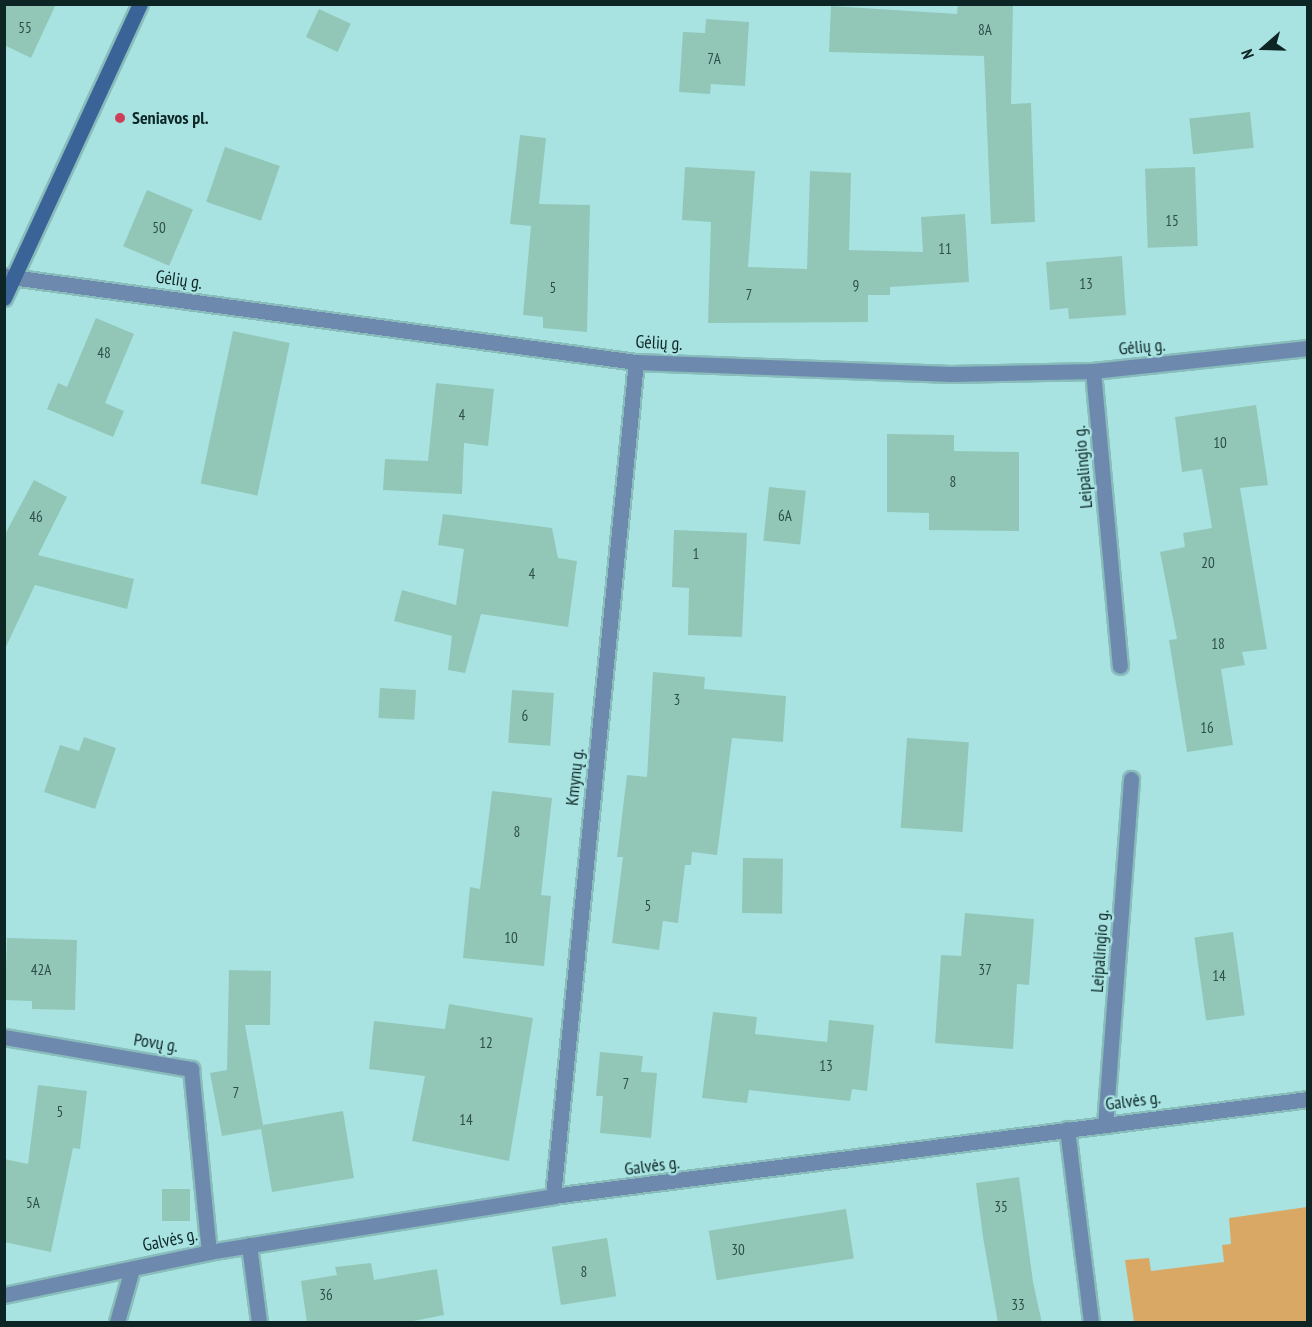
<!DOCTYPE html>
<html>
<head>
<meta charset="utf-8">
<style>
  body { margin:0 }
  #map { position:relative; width:1312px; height:1327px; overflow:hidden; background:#a8e3e2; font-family:"PT Sans Narrow",sans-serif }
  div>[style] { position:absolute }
  .green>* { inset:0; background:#d9a864 }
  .building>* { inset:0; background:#92c7b7; transform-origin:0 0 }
  .roads { filter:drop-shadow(2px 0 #89bdbc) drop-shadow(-2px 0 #89bdbc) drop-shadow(0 2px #89bdbc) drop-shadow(0 -2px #89bdbc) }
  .street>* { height:15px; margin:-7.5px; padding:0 7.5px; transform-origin:7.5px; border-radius:7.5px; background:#6d8aae }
  .secondary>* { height:15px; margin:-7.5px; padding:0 7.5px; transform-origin:7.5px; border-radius:7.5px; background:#3a6498 }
  .dots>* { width:16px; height:16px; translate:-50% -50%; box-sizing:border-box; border:3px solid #a8e3e2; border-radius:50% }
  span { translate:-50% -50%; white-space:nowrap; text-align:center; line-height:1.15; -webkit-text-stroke:4.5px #a8e3e2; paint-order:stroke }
  .number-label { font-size:15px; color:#2e4e4a }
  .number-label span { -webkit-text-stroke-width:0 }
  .poi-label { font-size:18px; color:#0d2525; font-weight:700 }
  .left { translate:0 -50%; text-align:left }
  .street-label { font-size:18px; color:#0d2525 }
  .frame { position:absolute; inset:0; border:6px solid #0d2525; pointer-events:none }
  .north { position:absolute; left:1234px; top:18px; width:60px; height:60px; -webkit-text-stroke:4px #a8e3e2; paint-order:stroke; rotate:250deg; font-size:16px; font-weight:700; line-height:24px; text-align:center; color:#0d2525 }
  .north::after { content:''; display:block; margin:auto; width:21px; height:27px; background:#0d2525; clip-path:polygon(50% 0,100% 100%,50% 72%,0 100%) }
</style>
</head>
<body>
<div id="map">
  <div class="green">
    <i style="clip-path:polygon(1307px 1207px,1307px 1322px,1134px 1322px,1125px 1260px,1149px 1258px,1151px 1271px,1224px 1262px,1222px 1245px,1231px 1244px,1229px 1218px)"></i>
  </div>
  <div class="building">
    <i style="clip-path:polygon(4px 4px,56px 4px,31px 58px,4px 45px)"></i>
    <i style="clip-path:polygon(958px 4px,1013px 4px,1011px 104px,1031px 103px,1035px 222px,991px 224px,984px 56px,829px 52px,831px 6px,957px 14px)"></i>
    <i style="left:319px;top:9px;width:35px;height:31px;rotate:25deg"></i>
    <i style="clip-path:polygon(706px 19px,749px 22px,745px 86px,711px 84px,710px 94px,679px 92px,683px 32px,705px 33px)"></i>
    <i style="left:1250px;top:112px;width:36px;height:61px;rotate:84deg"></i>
    <i style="clip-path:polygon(520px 135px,546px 138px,539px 204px,590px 205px,587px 332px,543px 328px,543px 317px,523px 315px,531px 226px,510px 224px)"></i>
    <i style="left:225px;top:147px;width:58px;height:58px;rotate:19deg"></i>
    <i style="clip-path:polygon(685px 167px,755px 171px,748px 267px,807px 269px,810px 171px,851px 173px,849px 250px,923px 252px,921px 217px,965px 214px,969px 282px,890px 287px,890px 295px,868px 295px,868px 322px,708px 323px,711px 222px,682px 220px)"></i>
    <i style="left:1195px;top:167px;width:79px;height:50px;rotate:88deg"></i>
    <i style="left:147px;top:190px;width:50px;height:61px;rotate:23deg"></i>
    <i style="clip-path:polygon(1122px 256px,1126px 315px,1069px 319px,1068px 308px,1050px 310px,1046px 262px)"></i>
    <i style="clip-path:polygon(96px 318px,134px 334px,105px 403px,124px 411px,113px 437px,47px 409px,58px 383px,67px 387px)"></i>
    <i style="left:233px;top:331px;width:58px;height:156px;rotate:12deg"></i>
    <i style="clip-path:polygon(436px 383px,494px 389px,488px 446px,464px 443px,462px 494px,383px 490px,385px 459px,428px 461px)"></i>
    <i style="clip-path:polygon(1256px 405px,1268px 485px,1240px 488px,1267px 649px,1242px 652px,1245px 665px,1221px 669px,1233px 745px,1187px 752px,1169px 640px,1177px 639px,1160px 552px,1185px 547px,1183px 533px,1212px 528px,1202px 469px,1182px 472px,1175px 417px)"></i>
    <i style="clip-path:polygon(887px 434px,954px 435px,954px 451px,1019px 452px,1019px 531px,929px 530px,929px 513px,887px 512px)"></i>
    <i style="clip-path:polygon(34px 480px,67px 497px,38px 555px,134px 579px,127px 609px,35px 585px,4px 651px,4px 536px)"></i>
    <i style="left:769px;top:487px;width:37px;height:54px;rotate:6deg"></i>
    <i style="clip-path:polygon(443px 514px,552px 528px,558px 558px,577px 561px,568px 627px,481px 614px,465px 673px,448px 670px,452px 636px,394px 621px,402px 590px,456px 605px,464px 549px,438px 545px)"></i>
    <i style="clip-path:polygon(674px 530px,747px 533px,742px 637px,688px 635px,689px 588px,672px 587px)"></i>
    <i style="clip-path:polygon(653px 672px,705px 677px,704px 689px,786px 696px,783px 742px,732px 738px,717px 855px,692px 852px,691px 865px,685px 865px,678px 923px,663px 921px,659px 950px,612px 943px,623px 857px,617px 857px,627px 775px,647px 777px)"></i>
    <i style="left:380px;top:688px;width:36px;height:30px;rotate:3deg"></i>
    <i style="left:512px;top:690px;width:42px;height:53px;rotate:4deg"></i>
    <i style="clip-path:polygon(84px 737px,116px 748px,95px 809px,44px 792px,60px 745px,79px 751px)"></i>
    <i style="left:907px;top:738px;width:62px;height:90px;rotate:4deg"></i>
    <i style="clip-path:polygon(492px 791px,552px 798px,541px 895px,551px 896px,544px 966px,463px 958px,470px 887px,480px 889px)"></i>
    <i style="left:743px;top:858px;width:40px;height:55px;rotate:1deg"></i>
    <i style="clip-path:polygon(965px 913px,1034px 919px,1029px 985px,1017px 984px,1013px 1049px,935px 1043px,941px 955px,961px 956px)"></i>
    <i style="left:1233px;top:932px;width:84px;height:39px;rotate:82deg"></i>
    <i style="clip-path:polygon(7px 938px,77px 940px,75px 1010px,32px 1009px,32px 1001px,5px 1000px)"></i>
    <i style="clip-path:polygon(229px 970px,271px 971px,270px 1025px,245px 1025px,263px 1125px,343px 1111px,354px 1178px,272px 1192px,261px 1129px,222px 1136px,210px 1073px,227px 1070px)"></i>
    <i style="clip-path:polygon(449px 1004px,533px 1018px,509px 1161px,412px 1141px,425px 1076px,369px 1069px,374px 1021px,445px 1029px)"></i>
    <i style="clip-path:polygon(713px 1012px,757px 1017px,755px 1034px,827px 1042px,829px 1020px,874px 1025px,867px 1091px,852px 1089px,850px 1101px,749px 1090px,747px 1103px,702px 1098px)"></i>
    <i style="clip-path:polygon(600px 1052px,643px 1056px,641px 1072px,657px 1073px,651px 1138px,600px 1133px,603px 1096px,596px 1096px)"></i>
    <i style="clip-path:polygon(38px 1085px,87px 1091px,80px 1149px,73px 1148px,51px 1252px,4px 1242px,4px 1159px,28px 1164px)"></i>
    <i style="clip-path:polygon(1019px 1177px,1033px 1282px,1042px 1323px,998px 1323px,983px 1237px,976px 1183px)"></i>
    <i style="left:162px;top:1189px;width:28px;height:32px"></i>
    <i style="left:846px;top:1209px;width:50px;height:139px;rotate:81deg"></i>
    <i style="left:607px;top:1238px;width:59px;height:56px;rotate:81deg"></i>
    <i style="clip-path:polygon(371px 1263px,374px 1280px,437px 1269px,444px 1315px,403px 1323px,307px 1323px,301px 1281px,337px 1275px,335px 1267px)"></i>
  </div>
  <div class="roads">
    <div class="street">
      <i style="left:4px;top:276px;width:638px;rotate:7.75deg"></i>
      <i style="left:636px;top:362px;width:315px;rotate:2.2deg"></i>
      <i style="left:951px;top:374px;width:142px;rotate:-1.2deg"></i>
      <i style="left:1093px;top:371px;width:216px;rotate:-6.1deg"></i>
      <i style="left:1093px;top:371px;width:296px;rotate:84.8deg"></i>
      <i style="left:4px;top:1037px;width:190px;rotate:9.7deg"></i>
      <i style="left:191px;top:1069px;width:184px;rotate:84.4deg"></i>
      <i style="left:1105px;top:1125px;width:347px;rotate:-85.7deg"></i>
      <i style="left:1067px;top:1129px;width:194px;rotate:82.9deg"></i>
      <i style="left:553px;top:1196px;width:838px;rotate:-84.32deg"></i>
      <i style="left:249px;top:1245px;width:78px;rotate:82.6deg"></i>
      <i style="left:4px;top:1295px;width:209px;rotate:-11.8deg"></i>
      <i style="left:209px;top:1252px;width:349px;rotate:-9.2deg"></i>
      <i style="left:553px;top:1196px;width:761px;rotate:-7.32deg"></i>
      <i style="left:117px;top:1322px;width:55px;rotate:-74.2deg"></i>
    </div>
    <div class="secondary">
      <i style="left:4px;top:298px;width:324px;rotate:-65.2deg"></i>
    </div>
  </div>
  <div class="dots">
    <i style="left:120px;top:118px;background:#ce3e58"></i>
  </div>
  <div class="number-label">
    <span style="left:25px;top:28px">55</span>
    <span style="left:985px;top:30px">8A</span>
    <span style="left:714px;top:59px">7A</span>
    <span style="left:1172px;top:221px">15</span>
    <span style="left:159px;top:228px">50</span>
    <span style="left:945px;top:249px">11</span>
    <span style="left:1086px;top:284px">13</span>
    <span style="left:856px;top:286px">9</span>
    <span style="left:553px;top:288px">5</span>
    <span style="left:749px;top:295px">7</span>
    <span style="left:104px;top:353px">48</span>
    <span style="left:462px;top:415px">4</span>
    <span style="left:1220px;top:443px">10</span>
    <span style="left:953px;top:482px">8</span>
    <span style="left:785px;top:516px">6A</span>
    <span style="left:36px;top:517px">46</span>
    <span style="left:696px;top:554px">1</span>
    <span style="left:1208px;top:563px">20</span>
    <span style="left:532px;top:574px">4</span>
    <span style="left:1218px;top:644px">18</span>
    <span style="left:677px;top:700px">3</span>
    <span style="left:525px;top:716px">6</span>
    <span style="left:1207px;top:728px">16</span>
    <span style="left:517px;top:832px">8</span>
    <span style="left:648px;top:906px">5</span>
    <span style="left:511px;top:938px">10</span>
    <span style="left:41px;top:970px">42A</span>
    <span style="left:985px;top:970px">37</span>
    <span style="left:1219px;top:976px">14</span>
    <span style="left:486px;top:1043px">12</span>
    <span style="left:826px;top:1066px">13</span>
    <span style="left:626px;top:1084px">7</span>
    <span style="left:236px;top:1093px">7</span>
    <span style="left:60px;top:1112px">5</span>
    <span style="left:466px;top:1120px">14</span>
    <span style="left:33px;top:1203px">5A</span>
    <span style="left:1001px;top:1207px">35</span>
    <span style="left:738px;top:1250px">30</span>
    <span style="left:584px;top:1272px">8</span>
    <span style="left:326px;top:1295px">36</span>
    <span style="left:1018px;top:1305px">33</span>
  </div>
  <div class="poi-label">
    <span class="left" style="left:132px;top:118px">Seniavos pl.</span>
  </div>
  <div class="street-label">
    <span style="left:179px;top:280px;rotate:8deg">Gėlių g.</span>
    <span style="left:659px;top:343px;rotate:3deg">Gėlių g.</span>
    <span style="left:1142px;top:347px;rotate:-5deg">Gėlių g.</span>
    <span style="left:1083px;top:467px;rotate:-95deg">Leipalingio g.</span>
    <span style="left:575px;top:777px;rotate:-84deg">Kmynų g.</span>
    <span style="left:1100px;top:951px;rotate:-86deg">Leipalingio g.</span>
    <span style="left:156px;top:1043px;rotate:9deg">Povų g.</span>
    <span style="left:1133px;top:1101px;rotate:-7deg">Galvės g.</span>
    <span style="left:652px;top:1166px;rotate:-7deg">Galvės g.</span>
    <span style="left:170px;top:1240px;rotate:-12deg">Galvės g.</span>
  </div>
  <div class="frame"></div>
  <div class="north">N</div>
</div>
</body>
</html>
